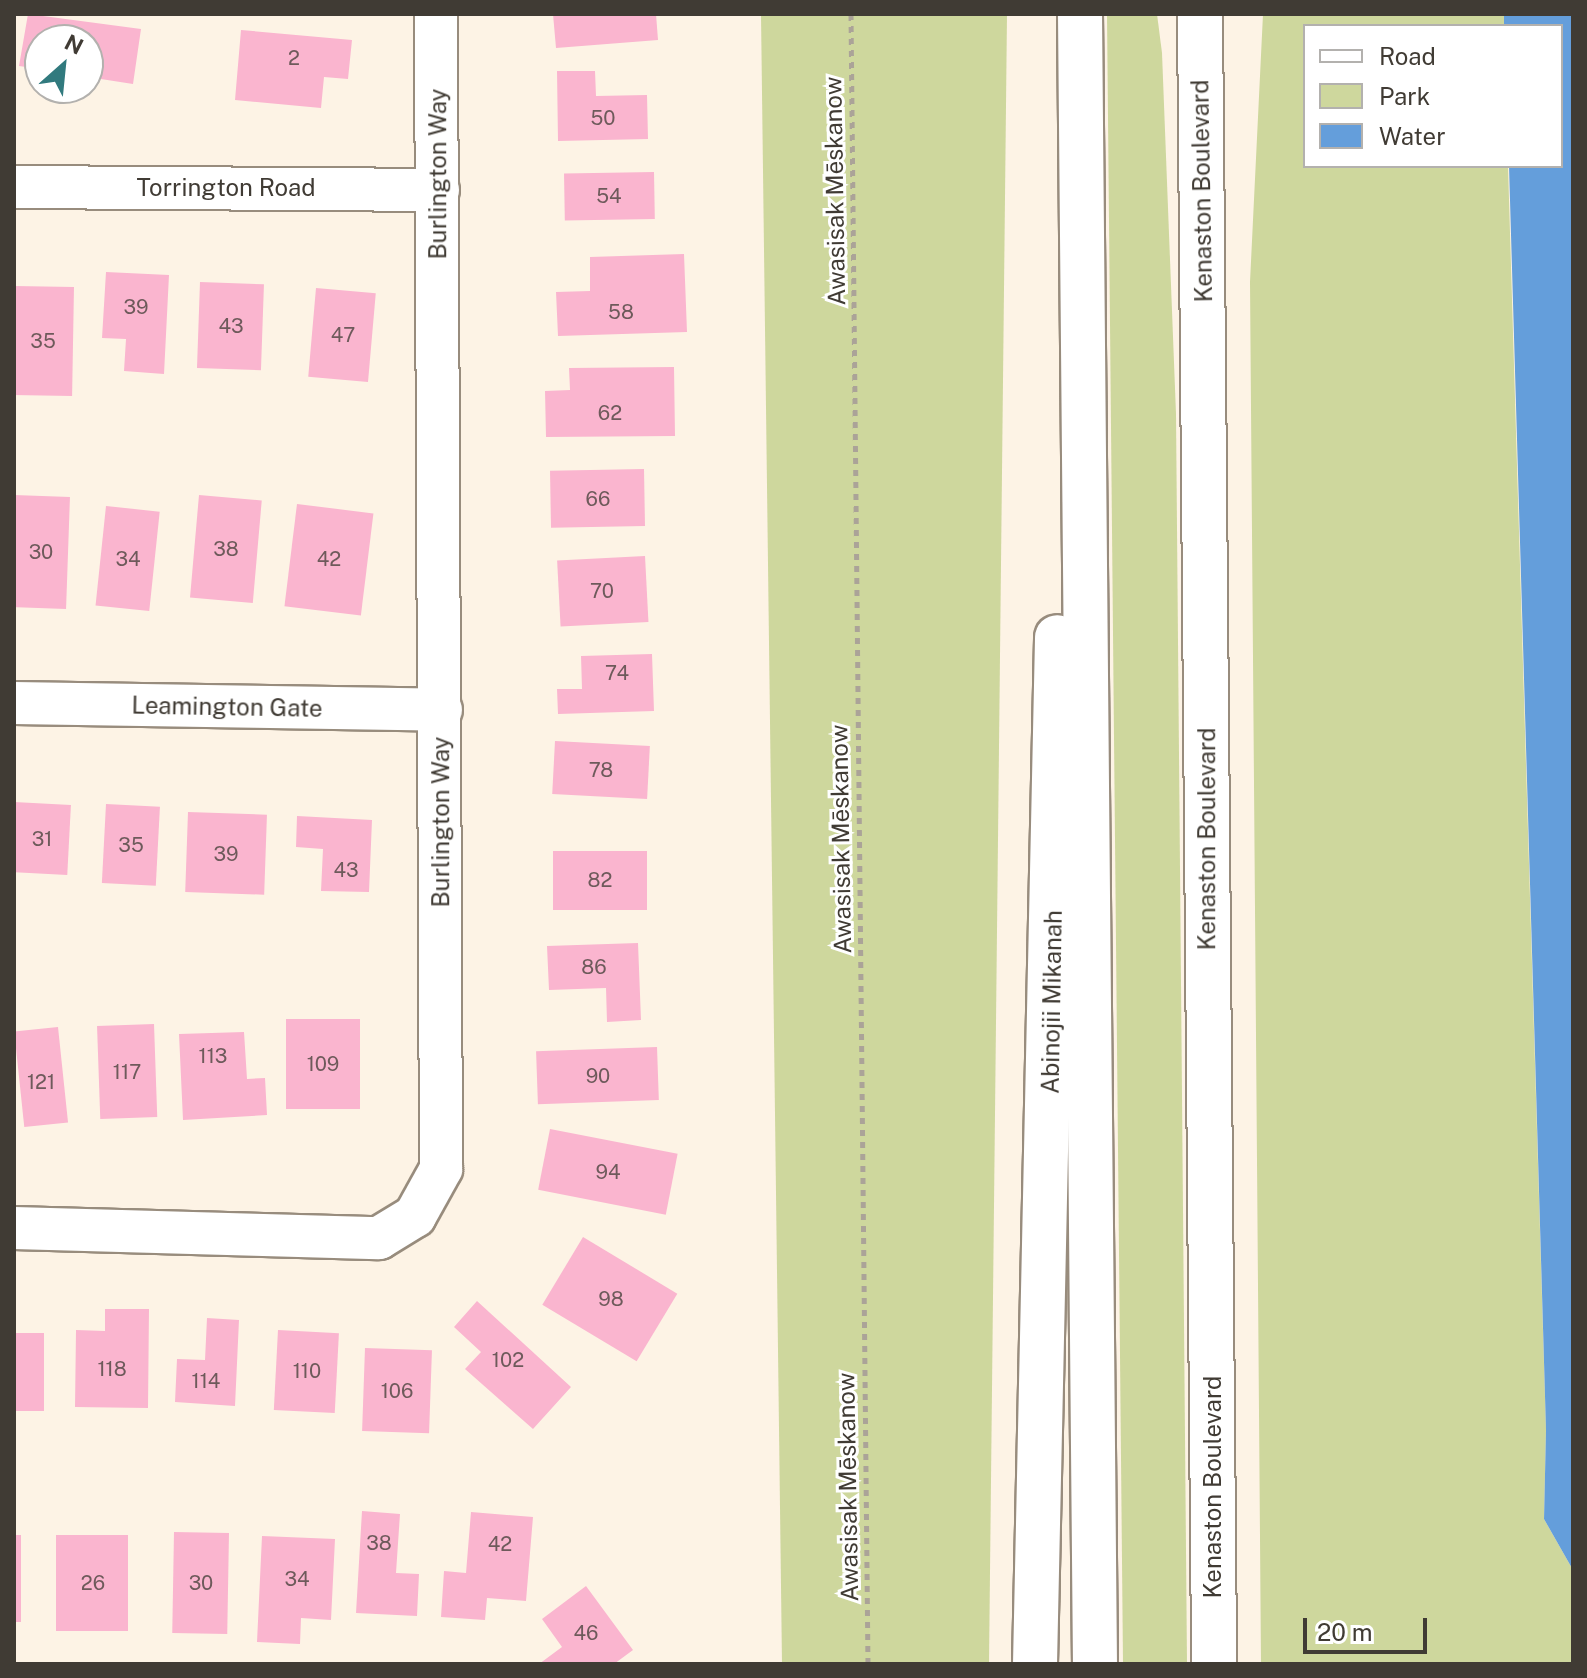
<!DOCTYPE html>
<html>
<head>
<meta charset="utf-8">
<style>
  body { margin:0 }
  #map { position:relative; width:1587px; height:1678px; overflow:hidden; background:#fdf3e5; font-family:"Public Sans",sans-serif }
  div>[style] { position:absolute }
  .green>* { inset:0; background:#ced79d }
  .water>* { inset:0; background:#649edb }
  .building>* { inset:0; background:#fab5cf; transform-origin:0 0 }
  .path>* { height:5px; margin-top:-2.5px; transform-origin:0; background:repeating-linear-gradient(90deg,#aba398 0 6px,transparent 0 12px) }
  .roads { filter:drop-shadow(2px 0 #988c7d) drop-shadow(-2px 0 #988c7d) drop-shadow(0 2px #988c7d) drop-shadow(0 -2px #988c7d) }
  .street>* { height:42px; margin:-21px; padding:0 21px; transform-origin:21px; border-radius:21px; background:#fff }
  .primary>* { height:44px; margin:-22px; padding:0 22px; transform-origin:22px; border-radius:22px; background:#fff }
  span { translate:-50% -50%; white-space:nowrap; text-align:center; line-height:1.15; -webkit-text-stroke:6px #fff; paint-order:stroke }
  .number-label { font-size:20px; color:#6e5a5b }
  .number-label span { -webkit-text-stroke-width:0 }
  .street-label { font-size:24px; color:#403b34 }
  .frame { position:absolute; inset:0; border:16px solid #403b34; pointer-events:none }
  .legend { position:absolute; left:1303px; top:24px; width:260px; height:144px; box-sizing:border-box; background:#fff; border:2px solid #b3b1ae; margin:0; padding:10px 14px; list-style:none; font-size:24px; color:#403b34 }
  .legend li { display:flex; align-items:center; gap:16px; height:40px }
  .legend b { width:40px; border:2px solid #b3b1ae }
  .north { position:absolute; left:24px; top:24px; width:80px; height:80px; box-sizing:border-box; background:#fff; border:2px solid #b3b1ae; border-radius:50%; rotate:27deg; font-size:22px; font-weight:700; line-height:32px; text-align:center; color:#403b34 }
  .north::after { content:''; display:block; margin:auto; width:28px; height:36px; background:#317a7e; clip-path:polygon(50% 0,100% 100%,50% 72%,0 100%) }
  .scale { position:absolute; left:1303px; top:1618px; width:124px; height:36px; box-sizing:border-box; border:4px solid #403b34; border-top:0; padding-left:10px; font-size:24px; line-height:28px; white-space:nowrap; color:#403b34; -webkit-text-stroke:6px #fff; paint-order:stroke }
</style>
</head>
<body>
<div id="map">
  <div class="green">
    <i style="clip-path:polygon(761px 14px,1007px 14px,989px 1664px,782px 1664px)"></i>
    <i style="clip-path:polygon(1107px 14px,1157px 14px,1162px 53px,1176px 414px,1187px 1664px,1123px 1664px)"></i>
    <i style="clip-path:polygon(1263px 14px,1504px 14px,1504px 26px,1305px 26px,1305px 166px,1508px 166px,1546px 1430px,1544px 1519px,1573px 1570px,1573px 1664px,1261px 1664px,1250px 282px)"></i>
  </div>
  <div class="water">
    <i style="clip-path:polygon(1504px 14px,1573px 14px,1573px 1570px,1544px 1519px,1546px 1430px,1509px 166px,1561px 166px,1561px 26px,1504px 26px)"></i>
  </div>
  <div class="building">
    <i style="clip-path:polygon(28px 14px,141px 29px,133px 84px,88px 77px,88px 40px,40px 40px,40px 69px,19px 66px)"></i>
    <i style="clip-path:polygon(553px 14px,656px 14px,658px 40px,556px 48px)"></i>
    <i style="clip-path:polygon(241px 30px,352px 40px,348px 79px,324px 77px,321px 108px,235px 100px)"></i>
    <i style="clip-path:polygon(557px 71px,595px 71px,596px 96px,647px 95px,648px 139px,558px 141px)"></i>
    <i style="left:654px;top:172px;width:47px;height:90px;rotate:89deg"></i>
    <i style="clip-path:polygon(684px 254px,687px 332px,558px 336px,556px 292px,590px 291px,590px 257px)"></i>
    <i style="clip-path:polygon(106px 272px,169px 275px,164px 374px,124px 371px,126px 339px,102px 338px)"></i>
    <i style="left:200px;top:282px;width:64px;height:86px;rotate:2deg"></i>
    <i style="left:14px;top:286px;width:60px;height:109px;rotate:1deg"></i>
    <i style="left:316px;top:288px;width:60px;height:89px;rotate:5deg"></i>
    <i style="clip-path:polygon(674px 367px,675px 436px,546px 437px,545px 391px,570px 390px,569px 368px)"></i>
    <i style="left:644px;top:469px;width:57px;height:94px;rotate:89deg"></i>
    <i style="left:14px;top:495px;width:56px;height:112px;rotate:2deg"></i>
    <i style="left:199px;top:495px;width:63px;height:103px;rotate:5deg"></i>
    <i style="left:297px;top:504px;width:77px;height:103px;rotate:7deg"></i>
    <i style="left:106px;top:506px;width:54px;height:100px;rotate:6deg"></i>
    <i style="left:645px;top:556px;width:66px;height:88px;rotate:87deg"></i>
    <i style="clip-path:polygon(652px 654px,654px 711px,558px 714px,557px 689px,582px 689px,581px 656px)"></i>
    <i style="left:555px;top:741px;width:95px;height:53px;rotate:3deg"></i>
    <i style="left:14px;top:802px;width:57px;height:70px;rotate:3deg"></i>
    <i style="left:106px;top:804px;width:54px;height:79px;rotate:3deg"></i>
    <i style="left:188px;top:812px;width:79px;height:80px;rotate:2deg"></i>
    <i style="clip-path:polygon(297px 816px,372px 820px,369px 892px,321px 891px,323px 849px,296px 847px)"></i>
    <i style="left:553px;top:851px;width:94px;height:59px"></i>
    <i style="clip-path:polygon(638px 943px,641px 1020px,607px 1022px,606px 988px,549px 990px,547px 946px)"></i>
    <i style="left:286px;top:1019px;width:74px;height:90px"></i>
    <i style="left:154px;top:1024px;width:93px;height:57px;rotate:88deg"></i>
    <i style="left:58px;top:1027px;width:96px;height:44px;rotate:84deg"></i>
    <i style="clip-path:polygon(244px 1032px,247px 1079px,265px 1078px,267px 1115px,183px 1120px,179px 1034px)"></i>
    <i style="left:657px;top:1047px;width:53px;height:121px;rotate:88deg"></i>
    <i style="left:550px;top:1129px;width:130px;height:62px;rotate:11deg"></i>
    <i style="left:583px;top:1237px;width:110px;height:79px;rotate:31deg"></i>
    <i style="clip-path:polygon(477px 1301px,571px 1387px,533px 1429px,465px 1369px,481px 1352px,454px 1327px)"></i>
    <i style="clip-path:polygon(105px 1309px,149px 1309px,148px 1408px,75px 1407px,76px 1330px,105px 1331px)"></i>
    <i style="clip-path:polygon(207px 1318px,239px 1320px,235px 1406px,175px 1402px,177px 1359px,205px 1360px)"></i>
    <i style="left:278px;top:1330px;width:61px;height:80px;rotate:3deg"></i>
    <i style="left:14px;top:1333px;width:30px;height:78px"></i>
    <i style="left:365px;top:1348px;width:67px;height:83px;rotate:2deg"></i>
    <i style="clip-path:polygon(362px 1511px,400px 1514px,396px 1573px,419px 1574px,417px 1616px,356px 1613px)"></i>
    <i style="clip-path:polygon(471px 1512px,533px 1517px,526px 1601px,487px 1598px,485px 1620px,441px 1617px,444px 1571px,466px 1573px)"></i>
    <i style="left:174px;top:1532px;width:55px;height:101px;rotate:1deg"></i>
    <i style="left:14px;top:1535px;width:7px;height:87px"></i>
    <i style="left:56px;top:1535px;width:72px;height:96px"></i>
    <i style="clip-path:polygon(262px 1536px,335px 1539px,331px 1620px,301px 1618px,300px 1644px,257px 1642px)"></i>
    <i style="clip-path:polygon(586px 1586px,633px 1650px,614px 1664px,539px 1664px,562px 1647px,542px 1619px)"></i>
  </div>
  <div class="path">
    <i style="left:851px;top:14px;width:1650px;rotate:89.41deg"></i>
  </div>
  <div class="roads">
    <div class="street">
      <i style="left:14px;top:187px;width:424px;rotate:0.4deg"></i>
      <i style="left:14px;top:703px;width:427px;rotate:0.9deg"></i>
      <i style="left:14px;top:1228px;width:365px;rotate:1.6deg"></i>
      <i style="left:379px;top:1238px;width:42px;rotate:-31.4deg"></i>
      <i style="left:415px;top:1216px;width:54px;rotate:-61deg"></i>
      <i style="left:441px;top:1169px;width:1155px;rotate:-90.25deg"></i>
    </div>
    <div class="primary">
      <i style="left:1080px;top:14px;width:1650px;rotate:89.48deg"></i>
      <i style="left:1200px;top:14px;width:1650px;rotate:89.51deg"></i>
      <i style="left:1035px;top:1664px;width:1027px;rotate:-88.77deg"></i>
    </div>
  </div>
  <div class="number-label">
    <span style="left:294px;top:58px">2</span>
    <span style="left:603px;top:118px">50</span>
    <span style="left:609px;top:196px">54</span>
    <span style="left:136px;top:307px">39</span>
    <span style="left:621px;top:312px">58</span>
    <span style="left:231px;top:326px">43</span>
    <span style="left:343px;top:335px">47</span>
    <span style="left:43px;top:341px">35</span>
    <span style="left:610px;top:413px">62</span>
    <span style="left:598px;top:499px">66</span>
    <span style="left:226px;top:549px">38</span>
    <span style="left:41px;top:552px">30</span>
    <span style="left:128px;top:559px">34</span>
    <span style="left:329px;top:559px">42</span>
    <span style="left:602px;top:591px">70</span>
    <span style="left:617px;top:673px">74</span>
    <span style="left:601px;top:770px">78</span>
    <span style="left:42px;top:839px">31</span>
    <span style="left:131px;top:845px">35</span>
    <span style="left:226px;top:854px">39</span>
    <span style="left:346px;top:870px">43</span>
    <span style="left:600px;top:880px">82</span>
    <span style="left:594px;top:967px">86</span>
    <span style="left:213px;top:1056px">113</span>
    <span style="left:323px;top:1064px">109</span>
    <span style="left:127px;top:1072px">117</span>
    <span style="left:598px;top:1076px">90</span>
    <span style="left:41px;top:1082px">121</span>
    <span style="left:608px;top:1172px">94</span>
    <span style="left:611px;top:1299px">98</span>
    <span style="left:508px;top:1360px">102</span>
    <span style="left:112px;top:1369px">118</span>
    <span style="left:307px;top:1371px">110</span>
    <span style="left:206px;top:1381px">114</span>
    <span style="left:397px;top:1391px">106</span>
    <span style="left:379px;top:1543px">38</span>
    <span style="left:500px;top:1544px">42</span>
    <span style="left:297px;top:1579px">34</span>
    <span style="left:93px;top:1583px">26</span>
    <span style="left:201px;top:1583px">30</span>
    <span style="left:586px;top:1633px">46</span>
  </div>
  <div class="street-label">
    <span style="left:438px;top:174px;rotate:-90deg">Burlington Way</span>
    <span style="left:226px;top:188px">Torrington Road</span>
    <span style="left:835px;top:191px;rotate:-91deg">Awasisak Mēskanow</span>
    <span style="left:1202px;top:191px;rotate:-91deg">Kenaston Boulevard</span>
    <span style="left:227px;top:707px;rotate:1deg">Leamington Gate</span>
    <span style="left:441px;top:822px;rotate:-90deg">Burlington Way</span>
    <span style="left:841px;top:839px;rotate:-91deg">Awasisak Mēskanow</span>
    <span style="left:1207px;top:839px;rotate:-90deg">Kenaston Boulevard</span>
    <span style="left:1052px;top:1002px;rotate:-89deg">Abinojii Mikanah</span>
    <span style="left:848px;top:1487px;rotate:-91deg">Awasisak Mēskanow</span>
    <span style="left:1213px;top:1487px;rotate:-90deg">Kenaston Boulevard</span>
  </div>
  <div class="frame"></div>
  <ul class="legend">
  <li><b style="height:10px;background:#fff"></b>Road</li>
  <li><b style="height:22px;background:#ced79d"></b>Park</li>
  <li><b style="height:22px;background:#649edb"></b>Water</li>
  </ul>
  <div class="north">N</div>
  <div class="scale">20 m</div>
</div>
</body>
</html>
